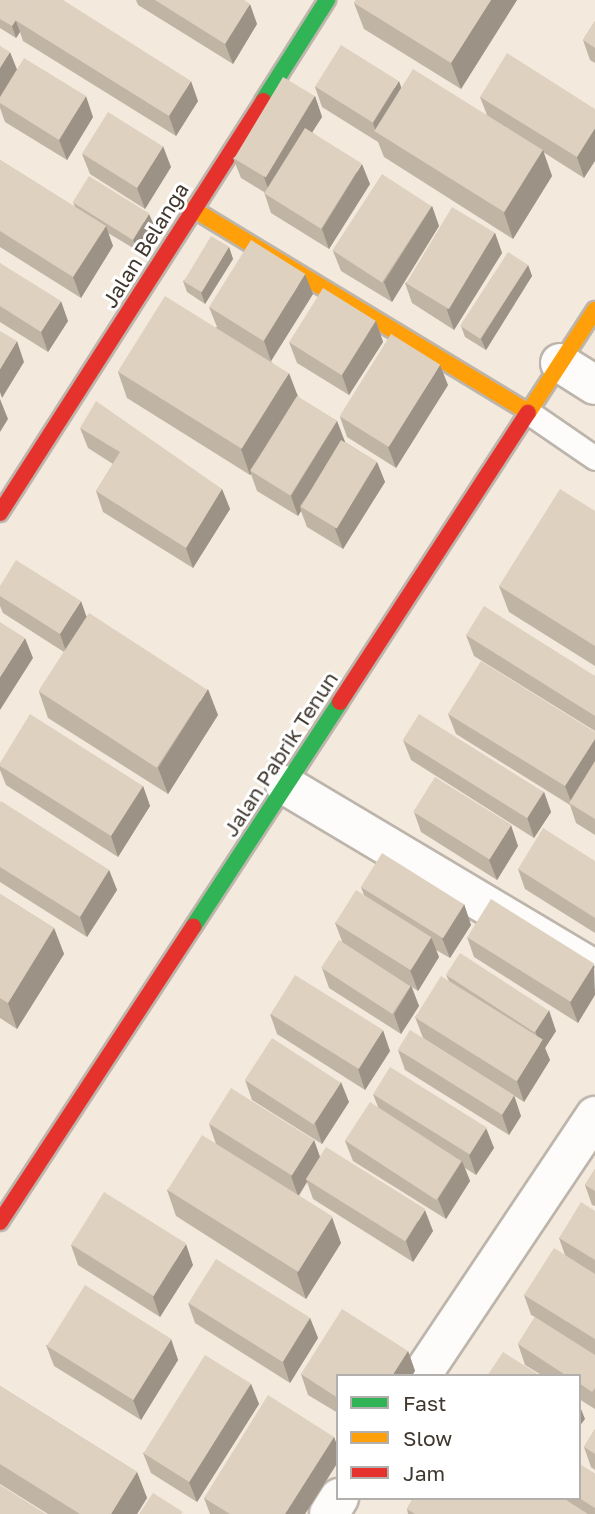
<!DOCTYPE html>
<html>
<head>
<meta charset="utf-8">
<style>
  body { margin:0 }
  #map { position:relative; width:595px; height:1514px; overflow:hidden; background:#f3e9dd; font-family:"Golos Text",sans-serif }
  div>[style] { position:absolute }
  .roads { filter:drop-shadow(2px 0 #bdb5ac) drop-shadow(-2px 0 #bdb5ac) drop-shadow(0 2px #bdb5ac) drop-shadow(0 -2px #bdb5ac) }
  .lane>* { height:23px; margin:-11.5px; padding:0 11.5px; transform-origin:11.5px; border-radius:11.5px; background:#fdfcfa }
  .street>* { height:38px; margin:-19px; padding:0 19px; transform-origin:19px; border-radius:19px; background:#fdfcfa }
  .fast>* { height:16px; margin:-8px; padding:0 8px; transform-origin:8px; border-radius:8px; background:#30b455 }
  .slow>* { height:16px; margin:-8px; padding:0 8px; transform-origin:8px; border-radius:8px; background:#ff9f0a }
  .jam>* { height:16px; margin:-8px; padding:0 8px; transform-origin:8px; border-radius:8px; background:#e5322d }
  .wall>* { inset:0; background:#c0b4a5 }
  .shaded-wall>* { inset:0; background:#9c9286 }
  .building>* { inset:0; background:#dfd1c0; transform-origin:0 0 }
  span { translate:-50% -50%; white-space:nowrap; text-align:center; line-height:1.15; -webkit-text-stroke:6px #fff; paint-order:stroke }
  .street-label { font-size:21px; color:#40382f }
  .legend { position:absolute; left:336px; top:1374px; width:245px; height:126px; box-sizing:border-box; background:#fff; border:2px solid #b3afac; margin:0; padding:9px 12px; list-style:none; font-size:21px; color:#40382f }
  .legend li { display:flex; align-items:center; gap:14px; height:35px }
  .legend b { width:35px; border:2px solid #b3afac }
</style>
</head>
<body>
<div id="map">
  <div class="roads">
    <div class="lane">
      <i style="left:528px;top:412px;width:81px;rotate:34.5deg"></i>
    </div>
    <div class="street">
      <i style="left:560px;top:363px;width:41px;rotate:32.2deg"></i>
      <i style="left:285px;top:785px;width:361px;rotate:30.8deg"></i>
      <i style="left:421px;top:1376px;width:313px;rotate:-56.2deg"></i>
      <i style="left:329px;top:1514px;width:19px;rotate:-58deg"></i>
    </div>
    <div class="fast">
      <i style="left:263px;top:101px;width:120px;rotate:-57.6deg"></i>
      <i style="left:193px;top:927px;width:269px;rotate:-56.8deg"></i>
    </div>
    <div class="slow">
      <i style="left:193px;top:209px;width:392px;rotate:31.2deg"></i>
      <i style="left:528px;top:413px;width:123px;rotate:-57deg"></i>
    </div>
    <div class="jam">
      <i style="left:0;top:513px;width:489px;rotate:-57.4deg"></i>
      <i style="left:340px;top:702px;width:345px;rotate:-57deg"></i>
      <i style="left:0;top:1222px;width:353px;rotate:-56.8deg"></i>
    </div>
  </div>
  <div class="wall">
    <i style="clip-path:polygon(0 0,198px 101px,176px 136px,23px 41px,20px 32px,16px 38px,0 28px)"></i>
    <i style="clip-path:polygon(136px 0,244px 0,257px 24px,233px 64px,138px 5px)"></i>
    <i style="clip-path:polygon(356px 0,517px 0,461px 89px,364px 29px,354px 3px)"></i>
    <i style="clip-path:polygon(595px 21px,595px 63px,590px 60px,583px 40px)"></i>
    <i style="clip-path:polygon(0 46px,17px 70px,93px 117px,67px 160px,5px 122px,0 108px)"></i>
    <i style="clip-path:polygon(315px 87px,401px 88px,487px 115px,480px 97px,595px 109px,584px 178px,543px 152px,552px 176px,513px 239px,384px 157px,378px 142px,322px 107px)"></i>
    <i style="clip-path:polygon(315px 96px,322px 117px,312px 132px,370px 184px,329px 249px,271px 213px,264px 192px,241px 178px,233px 158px)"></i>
    <i style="clip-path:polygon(82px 154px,171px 167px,145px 209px,90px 174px)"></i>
    <i style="clip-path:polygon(0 160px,75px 207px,73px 202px,154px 225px,138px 251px,108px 233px,113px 246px,81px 298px,0 247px)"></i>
    <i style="clip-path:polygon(432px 206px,439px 226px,392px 302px,341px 271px,333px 251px)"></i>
    <i style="clip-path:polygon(495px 233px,502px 253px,454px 330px,412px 303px,405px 283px)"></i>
    <i style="clip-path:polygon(229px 247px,233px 259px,205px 304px,187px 292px,183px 281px)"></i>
    <i style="clip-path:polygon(0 263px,68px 321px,48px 352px,0 322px)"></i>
    <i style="clip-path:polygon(528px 265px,532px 276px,486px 350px,465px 337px,461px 326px)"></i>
    <i style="clip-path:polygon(313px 294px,271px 361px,298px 397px,337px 421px,345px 442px,377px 462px,385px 482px,343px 549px,307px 527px,301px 511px,298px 516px,257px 491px,251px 474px,250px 475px,127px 398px,118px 372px,217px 327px,209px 307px)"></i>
    <i style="clip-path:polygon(376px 321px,383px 342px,349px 395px,297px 363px,289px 342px)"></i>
    <i style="clip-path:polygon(448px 385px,396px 468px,347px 437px,340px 417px)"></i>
    <i style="clip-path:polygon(80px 428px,222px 489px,230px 509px,193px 568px,103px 512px,96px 491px,113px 464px,88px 448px)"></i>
    <i style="clip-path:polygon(595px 511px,595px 666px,509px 612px,499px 586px)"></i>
    <i style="clip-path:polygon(0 586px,87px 616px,218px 715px,168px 794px,48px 718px,39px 692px,64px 652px,3px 613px,0 606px)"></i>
    <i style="clip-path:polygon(466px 635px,595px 676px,595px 731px,474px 656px)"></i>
    <i style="clip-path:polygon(448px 714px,595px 732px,595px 835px,576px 823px,570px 805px,456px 734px)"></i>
    <i style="clip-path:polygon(403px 740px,544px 792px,551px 812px,534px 838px,411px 760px)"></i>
    <i style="clip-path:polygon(0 763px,143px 786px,150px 806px,118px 857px,6px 785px,0 770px)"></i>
    <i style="clip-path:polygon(0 803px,109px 870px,117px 890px,87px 937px,0 882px)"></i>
    <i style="clip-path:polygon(414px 812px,518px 846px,497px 880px,421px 832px)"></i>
    <i style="clip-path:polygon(595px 861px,595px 933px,525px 889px,518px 869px)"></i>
    <i style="clip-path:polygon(361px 887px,464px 904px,471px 925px,450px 958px,436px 950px,439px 957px,418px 991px,412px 987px,419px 1006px,401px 1034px,329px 988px,322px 968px,342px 941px,335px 923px,364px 895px)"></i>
    <i style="clip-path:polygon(0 894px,54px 928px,64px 954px,17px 1029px,0 1018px)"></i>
    <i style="clip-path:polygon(467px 937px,595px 966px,578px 1023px,474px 957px)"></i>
    <i style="clip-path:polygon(446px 975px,556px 1031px,545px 1048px,550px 1060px,524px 1102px,423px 1038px,415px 1017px,449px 981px)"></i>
    <i style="clip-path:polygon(270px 1014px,390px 1051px,365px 1090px,277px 1034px)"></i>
    <i style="clip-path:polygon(398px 1050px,521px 1116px,509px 1135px,405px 1070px)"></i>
    <i style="clip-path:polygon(245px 1080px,349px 1102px,322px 1144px,252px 1100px)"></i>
    <i style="clip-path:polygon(373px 1094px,486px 1128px,494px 1148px,476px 1175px,465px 1168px,470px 1181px,446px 1219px,353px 1161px,345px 1141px,378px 1107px)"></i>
    <i style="clip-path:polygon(209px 1124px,314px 1140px,320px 1157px,433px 1231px,413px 1262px,313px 1199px,307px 1182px,299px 1196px,341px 1243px,306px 1299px,176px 1216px,167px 1190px,216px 1144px)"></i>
    <i style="clip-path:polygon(595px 1169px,595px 1206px,592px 1205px,585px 1185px)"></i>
    <i style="clip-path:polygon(595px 1211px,595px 1409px,579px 1399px,579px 1376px,543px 1376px,525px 1365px,518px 1344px,535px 1317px,531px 1315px,524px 1295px,565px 1255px,559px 1238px)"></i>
    <i style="clip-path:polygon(71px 1245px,193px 1265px,160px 1317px,78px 1265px)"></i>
    <i style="clip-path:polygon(188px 1303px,310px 1318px,318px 1338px,290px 1383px,195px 1323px)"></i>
    <i style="clip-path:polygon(171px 1339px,178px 1360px,141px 1420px,54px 1366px,46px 1345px)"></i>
    <i style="clip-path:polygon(408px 1351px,415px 1371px,338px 1376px,338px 1413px,308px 1395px,301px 1374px)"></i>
    <i style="clip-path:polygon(251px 1384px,259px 1404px,197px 1502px,151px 1473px,143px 1453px)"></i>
    <i style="clip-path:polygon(0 1386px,137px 1472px,147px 1498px,137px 1514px,48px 1514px,0 1484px)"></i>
    <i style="clip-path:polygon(595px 1429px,595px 1470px,591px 1467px,584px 1447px)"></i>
    <i style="clip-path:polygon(334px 1437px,338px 1448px,338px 1462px,305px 1514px,210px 1514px,204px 1498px)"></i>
    <i style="clip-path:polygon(579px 1464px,595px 1474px,595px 1514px,408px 1514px,407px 1509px,413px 1498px,579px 1498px)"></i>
  </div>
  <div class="shaded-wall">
    <i style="clip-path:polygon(491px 0,517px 0,461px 89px,451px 63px)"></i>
    <i style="clip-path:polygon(250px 4px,257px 24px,233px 64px,225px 44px)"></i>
    <i style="clip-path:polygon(16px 21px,20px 32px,16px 38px,12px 26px)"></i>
    <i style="clip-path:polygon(10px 52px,18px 72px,0 100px,0 68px)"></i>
    <i style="clip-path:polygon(191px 81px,198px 101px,176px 136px,169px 116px)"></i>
    <i style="clip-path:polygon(399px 81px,406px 101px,376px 132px,373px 123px)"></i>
    <i style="clip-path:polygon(86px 96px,93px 117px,67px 160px,59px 140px)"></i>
    <i style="clip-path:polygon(315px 96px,322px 117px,271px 197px,264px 177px)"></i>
    <i style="clip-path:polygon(595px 128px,595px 161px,584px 178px,577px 157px)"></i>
    <i style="clip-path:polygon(163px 146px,171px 167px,145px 209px,137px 188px)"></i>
    <i style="clip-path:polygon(543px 150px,552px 176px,513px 239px,504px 213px)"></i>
    <i style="clip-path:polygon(362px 164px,370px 184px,329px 249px,322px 229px)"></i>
    <i style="clip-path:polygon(432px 206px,439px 226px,392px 302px,384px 282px)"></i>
    <i style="clip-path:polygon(149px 214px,154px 225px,138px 251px,133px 240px)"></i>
    <i style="clip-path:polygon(106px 226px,113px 246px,81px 298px,73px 277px)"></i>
    <i style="clip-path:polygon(495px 233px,502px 253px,454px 330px,447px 310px)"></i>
    <i style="clip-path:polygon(229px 247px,233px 259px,205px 304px,201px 292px)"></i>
    <i style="clip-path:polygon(528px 265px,532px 276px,486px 350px,481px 339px)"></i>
    <i style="clip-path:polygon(305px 274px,313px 294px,271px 361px,264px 341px)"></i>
    <i style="clip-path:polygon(61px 301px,68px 321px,48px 352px,41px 332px)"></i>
    <i style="clip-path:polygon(376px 321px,383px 342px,349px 395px,342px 375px)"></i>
    <i style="clip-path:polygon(17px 341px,24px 362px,2px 398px,0 392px,0 369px)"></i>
    <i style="clip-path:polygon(440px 365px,448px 385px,396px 468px,388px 447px)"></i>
    <i style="clip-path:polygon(289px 373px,299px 399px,250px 470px,251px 474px,250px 475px,241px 449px)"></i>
    <i style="clip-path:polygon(0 399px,8px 419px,0 432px)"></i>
    <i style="clip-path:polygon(337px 421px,345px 442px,300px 506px,301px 511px,298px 516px,291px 496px)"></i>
    <i style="clip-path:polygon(377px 462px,385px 482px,343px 549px,335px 529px)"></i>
    <i style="clip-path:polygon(222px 489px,230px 509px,193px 568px,186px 548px)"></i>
    <i style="clip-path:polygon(81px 601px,88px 621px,67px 654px,60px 634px)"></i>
    <i style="clip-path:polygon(25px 638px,33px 658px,0 710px,0 677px)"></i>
    <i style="clip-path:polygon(208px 689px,218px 715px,168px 794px,158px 768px)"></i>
    <i style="clip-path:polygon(595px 739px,595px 771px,572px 804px,565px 786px)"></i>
    <i style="clip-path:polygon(143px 786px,150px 806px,118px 857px,111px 836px)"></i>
    <i style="clip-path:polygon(544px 792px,551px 812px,534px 838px,527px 817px)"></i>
    <i style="clip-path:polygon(511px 825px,518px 846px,497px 880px,489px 860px)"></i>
    <i style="clip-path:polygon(109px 870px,117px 890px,87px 937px,80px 917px)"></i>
    <i style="clip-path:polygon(464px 904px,471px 925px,450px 958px,442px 938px)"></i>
    <i style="clip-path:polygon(54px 928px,64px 954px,17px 1029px,8px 1003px)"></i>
    <i style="clip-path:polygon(431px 937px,439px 957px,418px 991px,410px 970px)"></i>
    <i style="clip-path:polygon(594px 964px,595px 995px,578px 1023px,570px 1002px)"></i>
    <i style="clip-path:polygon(411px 986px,419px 1006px,401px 1034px,394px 1014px)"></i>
    <i style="clip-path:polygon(549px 1010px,556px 1031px,545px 1048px,550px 1060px,524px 1102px,517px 1081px,540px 1044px,535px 1031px)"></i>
    <i style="clip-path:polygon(383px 1030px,390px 1051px,365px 1090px,358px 1069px)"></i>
    <i style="clip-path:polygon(341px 1082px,349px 1102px,322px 1144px,315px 1123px)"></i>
    <i style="clip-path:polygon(514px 1095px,521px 1116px,509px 1135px,502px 1115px)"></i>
    <i style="clip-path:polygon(486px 1128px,494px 1148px,476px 1175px,469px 1155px)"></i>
    <i style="clip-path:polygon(314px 1140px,321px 1160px,306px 1179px,307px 1182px,298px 1196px,291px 1176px)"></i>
    <i style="clip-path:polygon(462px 1161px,470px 1181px,446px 1219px,438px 1199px)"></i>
    <i style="clip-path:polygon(425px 1210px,433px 1231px,413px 1262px,406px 1241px)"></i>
    <i style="clip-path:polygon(332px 1217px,341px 1243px,306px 1299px,297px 1273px)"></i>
    <i style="clip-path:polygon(186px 1244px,193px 1265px,160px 1317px,153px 1297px)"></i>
    <i style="clip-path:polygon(310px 1318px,318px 1338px,290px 1383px,283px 1362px)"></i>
    <i style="clip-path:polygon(171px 1339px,178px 1360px,141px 1420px,133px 1400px)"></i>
    <i style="clip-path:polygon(408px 1351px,415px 1371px,412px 1376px,392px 1376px)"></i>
    <i style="clip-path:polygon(251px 1384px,259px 1404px,197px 1502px,189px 1482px)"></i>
    <i style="clip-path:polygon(579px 1404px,585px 1419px,579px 1427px)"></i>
    <i style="clip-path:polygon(334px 1437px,338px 1448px,338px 1462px,305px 1514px,285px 1514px)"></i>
    <i style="clip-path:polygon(137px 1472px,147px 1498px,137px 1514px,111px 1514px)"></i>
  </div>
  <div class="building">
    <i style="clip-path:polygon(0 0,28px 0,12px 26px,0 19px)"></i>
    <i style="clip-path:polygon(28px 0,63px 0,191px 81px,169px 116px,15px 20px)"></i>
    <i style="clip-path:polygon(155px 0,244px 0,250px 4px,225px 44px)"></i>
    <i style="clip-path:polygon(356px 0,491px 0,451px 63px,354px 3px)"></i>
    <i style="clip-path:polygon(595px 21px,595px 48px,583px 40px)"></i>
    <i style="left:341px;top:45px;width:68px;height:49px;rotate:32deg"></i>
    <i style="clip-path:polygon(0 46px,10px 52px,0 68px)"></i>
    <i style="clip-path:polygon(507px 53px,595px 109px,595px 128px,577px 157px,480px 97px)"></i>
    <i style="clip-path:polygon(24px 58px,86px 96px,59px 140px,0 103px,0 97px)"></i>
    <i style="left:413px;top:69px;width:153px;height:73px;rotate:32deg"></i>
    <i style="left:283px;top:77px;width:37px;height:95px;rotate:31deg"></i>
    <i style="left:108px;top:112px;width:65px;height:49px;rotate:32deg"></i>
    <i style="left:305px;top:128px;width:67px;height:77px;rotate:32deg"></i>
    <i style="clip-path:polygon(0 160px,106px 226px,73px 277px,0 231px)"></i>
    <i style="left:382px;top:174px;width:59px;height:91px;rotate:33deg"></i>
    <i style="left:89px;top:176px;width:71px;height:31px;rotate:32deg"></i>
    <i style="left:452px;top:207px;width:50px;height:89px;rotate:31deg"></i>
    <i style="left:211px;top:236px;width:21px;height:53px;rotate:31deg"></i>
    <i style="left:251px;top:240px;width:64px;height:79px;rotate:32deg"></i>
    <i style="left:508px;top:252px;width:24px;height:88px;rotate:33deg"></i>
    <i style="clip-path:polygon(0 263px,61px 301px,41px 332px,0 306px)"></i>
    <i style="left:323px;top:288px;width:62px;height:64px;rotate:32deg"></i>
    <i style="left:165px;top:296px;width:146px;height:89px;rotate:32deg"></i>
    <i style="clip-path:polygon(0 331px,17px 341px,0 369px)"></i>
    <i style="left:391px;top:334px;width:58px;height:97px;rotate:32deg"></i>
    <i style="left:297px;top:396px;width:47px;height:88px;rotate:32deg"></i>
    <i style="clip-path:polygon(96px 401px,222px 489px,186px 548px,96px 491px,120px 452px,80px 428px)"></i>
    <i style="left:341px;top:440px;width:42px;height:78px;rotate:31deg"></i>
    <i style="clip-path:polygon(560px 489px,595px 511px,595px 646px,499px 586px)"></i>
    <i style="clip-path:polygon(16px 560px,81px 601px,60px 634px,0 596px,0 586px)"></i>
    <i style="clip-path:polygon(484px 606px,595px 676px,595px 716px,466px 635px)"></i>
    <i style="left:89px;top:613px;width:141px;height:93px;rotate:33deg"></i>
    <i style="clip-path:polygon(0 622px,25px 638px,0 677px)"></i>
    <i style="clip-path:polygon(481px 661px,595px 732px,595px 739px,565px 786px,448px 714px)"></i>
    <i style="clip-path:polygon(30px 714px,143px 786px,111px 836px,0 766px,0 763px)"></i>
    <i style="left:419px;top:714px;width:147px;height:31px;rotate:32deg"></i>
    <i style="clip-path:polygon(595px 761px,595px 819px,569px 803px)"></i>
    <i style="left:435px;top:777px;width:90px;height:41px;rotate:32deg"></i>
    <i style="clip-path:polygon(1px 801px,109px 870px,80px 917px,0 867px,0 803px)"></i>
    <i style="clip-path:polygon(543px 828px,595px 861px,595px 918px,518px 869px)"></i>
    <i style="left:382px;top:853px;width:97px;height:40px;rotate:32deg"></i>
    <i style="left:356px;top:890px;width:89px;height:39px;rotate:32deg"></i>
    <i style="clip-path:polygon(0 894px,54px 928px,8px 1003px,0 998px)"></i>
    <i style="left:491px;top:899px;width:122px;height:45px;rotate:32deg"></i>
    <i style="left:339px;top:940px;width:85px;height:33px;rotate:33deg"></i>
    <i style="left:460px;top:953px;width:106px;height:26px;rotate:33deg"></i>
    <i style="left:295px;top:975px;width:104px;height:46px;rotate:32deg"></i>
    <i style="left:441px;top:976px;width:120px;height:49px;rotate:32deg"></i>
    <i style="left:410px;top:1030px;width:123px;height:23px;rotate:32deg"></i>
    <i style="left:272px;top:1038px;width:82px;height:50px;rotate:33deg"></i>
    <i style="left:390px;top:1067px;width:114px;height:32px;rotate:32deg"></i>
    <i style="left:231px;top:1088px;width:98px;height:42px;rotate:32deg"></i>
    <i style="left:370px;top:1102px;width:109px;height:46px;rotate:33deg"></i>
    <i style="left:202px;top:1135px;width:154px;height:65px;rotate:32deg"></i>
    <i style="left:326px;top:1147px;width:117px;height:38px;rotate:32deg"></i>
    <i style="clip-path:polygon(595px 1169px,595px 1191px,585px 1185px)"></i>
    <i style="left:104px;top:1192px;width:97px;height:62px;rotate:32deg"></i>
    <i style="clip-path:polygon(581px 1202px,595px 1211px,595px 1260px,559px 1238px)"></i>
    <i style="clip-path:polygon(554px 1248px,595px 1274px,595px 1339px,524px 1295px)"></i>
    <i style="left:216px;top:1259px;width:111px;height:52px;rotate:32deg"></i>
    <i style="left:85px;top:1285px;width:102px;height:72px;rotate:32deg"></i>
    <i style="clip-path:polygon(342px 1309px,408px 1351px,392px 1376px,338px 1376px,338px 1398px,301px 1374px)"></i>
    <i style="clip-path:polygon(535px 1317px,595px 1355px,595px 1388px,592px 1392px,579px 1383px,579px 1376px,567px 1376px,518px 1344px)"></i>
    <i style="clip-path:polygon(503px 1352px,541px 1376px,487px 1376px)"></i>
    <i style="left:205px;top:1355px;width:54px;height:116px;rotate:32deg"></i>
    <i style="clip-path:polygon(0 1386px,137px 1472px,111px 1514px,80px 1514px,0 1464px)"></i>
    <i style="clip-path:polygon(268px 1395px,334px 1437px,285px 1514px,230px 1514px,204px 1498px)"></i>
    <i style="clip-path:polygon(595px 1429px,595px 1454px,584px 1447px)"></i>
    <i style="clip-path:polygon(579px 1464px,595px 1474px,595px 1508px,579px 1498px)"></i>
    <i style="clip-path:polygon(0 1485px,46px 1514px,0 1514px)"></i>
    <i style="clip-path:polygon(153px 1493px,183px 1512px,181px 1514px,139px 1514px)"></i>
    <i style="clip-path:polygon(413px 1498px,563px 1498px,588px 1514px,415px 1514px,407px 1509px)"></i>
  </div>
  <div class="street-label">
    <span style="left:145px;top:245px;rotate:-58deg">Jalan Belanga</span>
    <span style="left:280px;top:754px;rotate:-57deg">Jalan Pabrik Tenun</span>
  </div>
  <ul class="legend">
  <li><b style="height:9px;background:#30b455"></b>Fast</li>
  <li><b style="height:9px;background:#ff9f0a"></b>Slow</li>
  <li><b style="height:9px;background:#e5322d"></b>Jam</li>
  </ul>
</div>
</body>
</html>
